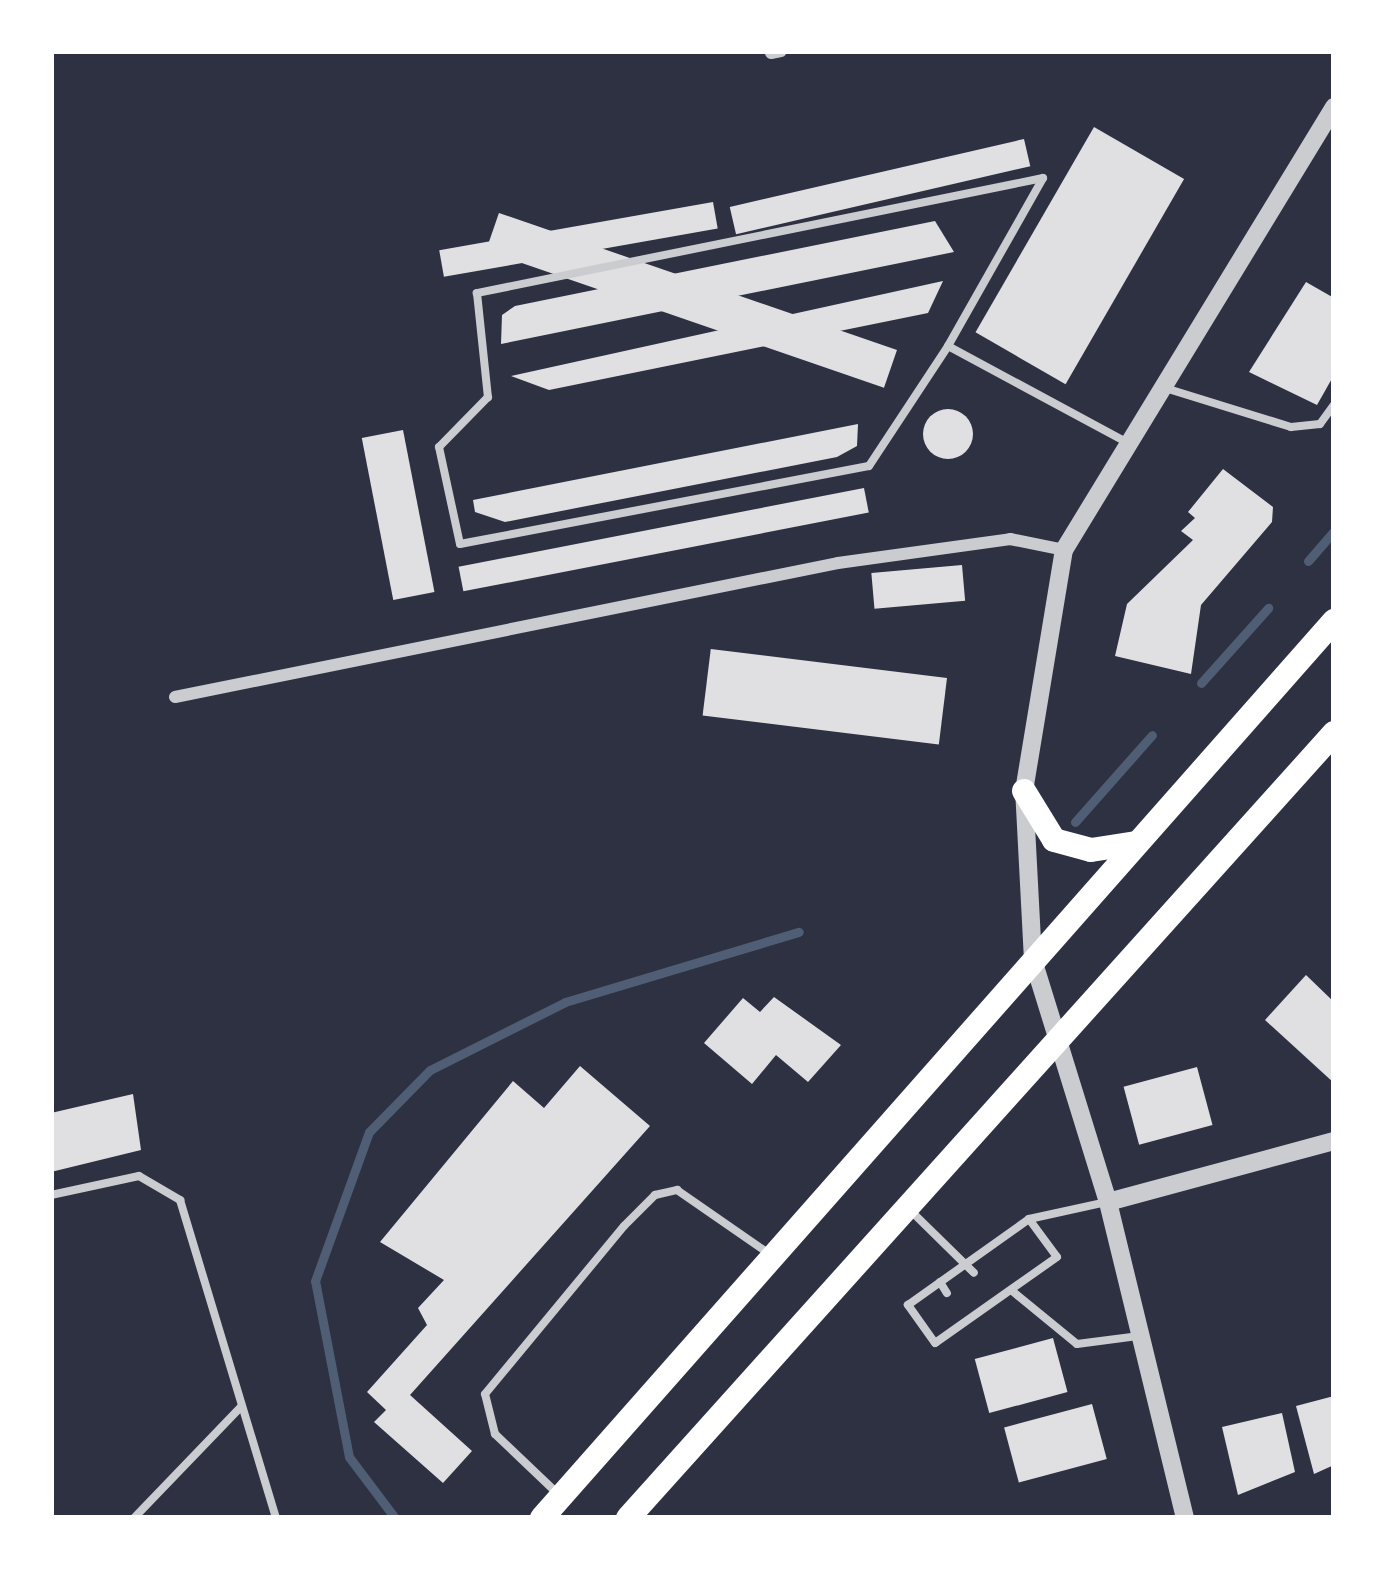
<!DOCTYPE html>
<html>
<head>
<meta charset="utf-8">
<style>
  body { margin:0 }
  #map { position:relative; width:1385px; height:1569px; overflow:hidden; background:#2d3142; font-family:Lato,sans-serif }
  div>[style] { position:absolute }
  .stream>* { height:9px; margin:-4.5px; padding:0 4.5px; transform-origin:4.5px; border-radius:4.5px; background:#4f5d75 }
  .building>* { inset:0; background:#e0e0e3; transform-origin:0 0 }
  .round { border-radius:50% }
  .service>* { height:8px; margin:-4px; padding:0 4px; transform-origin:4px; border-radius:4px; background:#caccd0 }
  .minor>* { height:12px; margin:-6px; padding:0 6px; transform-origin:6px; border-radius:6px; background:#caccd0 }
  .tertiary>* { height:18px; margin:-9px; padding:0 9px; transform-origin:9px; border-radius:9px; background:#caccd0 }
  .primary>* { height:24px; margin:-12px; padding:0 12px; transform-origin:12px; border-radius:12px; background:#fff }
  span { translate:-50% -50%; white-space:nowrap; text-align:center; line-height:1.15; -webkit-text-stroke:9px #fff; paint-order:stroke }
  .frame { position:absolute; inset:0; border:54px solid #fff; pointer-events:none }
</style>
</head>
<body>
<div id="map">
  <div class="stream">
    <i style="left:1308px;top:561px;width:40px;rotate:-49deg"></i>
    <i style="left:1201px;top:683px;width:101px;rotate:-48.2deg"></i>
    <i style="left:1075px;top:822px;width:116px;rotate:-48.5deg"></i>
    <i style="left:395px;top:1518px;width:76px;rotate:-127deg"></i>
    <i style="left:349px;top:1457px;width:179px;rotate:-100.9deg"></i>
    <i style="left:315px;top:1281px;width:158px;rotate:-70.1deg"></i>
    <i style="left:369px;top:1132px;width:87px;rotate:-45.5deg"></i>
    <i style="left:430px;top:1070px;width:151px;rotate:-26.7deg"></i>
    <i style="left:565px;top:1002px;width:244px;rotate:-16.7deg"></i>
  </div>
  <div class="building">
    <i style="left:1094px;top:127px;width:104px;height:237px;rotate:30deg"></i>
    <i style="left:1024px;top:139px;width:28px;height:302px;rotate:77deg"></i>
    <i style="left:713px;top:202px;width:27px;height:278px;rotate:80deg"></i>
    <i style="clip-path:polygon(935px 221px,954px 252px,501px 344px,502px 315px,515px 306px)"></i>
    <i style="clip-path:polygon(943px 281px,928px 313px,549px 390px,511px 376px)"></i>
    <i style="clip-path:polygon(1306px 282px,1334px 298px,1334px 375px,1317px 405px,1249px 372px)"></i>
    <i style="left:897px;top:350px;width:40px;height:421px;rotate:109deg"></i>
    <i class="round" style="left:923px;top:409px;width:50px;height:50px"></i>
    <i style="clip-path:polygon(858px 424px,857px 446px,837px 457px,505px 522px,475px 512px,473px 500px)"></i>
    <i style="left:403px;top:430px;width:165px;height:42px;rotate:79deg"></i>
    <i style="clip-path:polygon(1223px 469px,1273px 507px,1272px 522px,1201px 605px,1191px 674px,1115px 656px,1127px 604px,1193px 540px,1181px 531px,1195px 518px,1188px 512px)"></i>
    <i style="left:864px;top:488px;width:25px;height:413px;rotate:79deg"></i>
    <i style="left:962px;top:565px;width:36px;height:91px;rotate:85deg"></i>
    <i style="left:947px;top:678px;width:67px;height:238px;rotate:97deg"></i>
    <i style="clip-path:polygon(1306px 975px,1334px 1002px,1334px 1083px,1265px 1020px)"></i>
    <i style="clip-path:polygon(774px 997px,841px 1045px,808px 1082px,776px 1055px,752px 1084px,704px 1043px,743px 998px,760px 1012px)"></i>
    <i style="clip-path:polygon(580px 1066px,650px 1126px,410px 1395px,472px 1451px,443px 1483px,374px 1422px,386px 1410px,367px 1392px,427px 1325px,418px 1308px,444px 1280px,380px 1242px,513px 1081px,544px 1108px)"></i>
    <i style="left:1197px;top:1067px;width:60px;height:76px;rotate:75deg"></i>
    <i style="clip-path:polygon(133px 1094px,141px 1150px,51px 1172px,51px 1113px)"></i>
    <i style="left:1053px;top:1338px;width:56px;height:81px;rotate:75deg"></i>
    <i style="clip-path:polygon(1334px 1396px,1334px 1465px,1314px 1474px,1296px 1406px)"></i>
    <i style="left:1092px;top:1404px;width:57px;height:91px;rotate:75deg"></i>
    <i style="clip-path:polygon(1282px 1413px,1295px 1472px,1238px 1495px,1222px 1427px)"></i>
  </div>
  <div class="service">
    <i style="left:948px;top:346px;width:193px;rotate:-60.5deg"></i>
    <i style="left:1043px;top:178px;width:578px;rotate:168.51deg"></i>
    <i style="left:477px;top:293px;width:105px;rotate:84deg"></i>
    <i style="left:488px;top:397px;width:70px;rotate:134.4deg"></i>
    <i style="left:439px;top:447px;width:99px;rotate:77.8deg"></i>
    <i style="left:460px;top:544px;width:416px;rotate:-10.8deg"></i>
    <i style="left:869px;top:466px;width:144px;rotate:-56.6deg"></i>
    <i style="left:948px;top:346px;width:204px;rotate:28.3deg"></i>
    <i style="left:1165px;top:388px;width:132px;rotate:17.2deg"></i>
    <i style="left:1291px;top:427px;width:29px;rotate:-6deg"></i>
    <i style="left:1320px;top:424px;width:24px;rotate:-54deg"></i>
    <i style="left:51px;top:1195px;width:90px;rotate:-12.2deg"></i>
    <i style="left:139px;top:1176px;width:48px;rotate:30.3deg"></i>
    <i style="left:180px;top:1200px;width:332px;rotate:73.2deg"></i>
    <i style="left:911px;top:1211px;width:88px;rotate:44.5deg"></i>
    <i style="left:1029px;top:1219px;width:47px;rotate:53.6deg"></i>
    <i style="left:1057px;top:1257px;width:149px;rotate:144.8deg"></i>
    <i style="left:935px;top:1343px;width:47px;rotate:-125.4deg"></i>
    <i style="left:908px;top:1305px;width:148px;rotate:-35.4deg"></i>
    <i style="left:1029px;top:1219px;width:80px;rotate:-12.3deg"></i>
    <i style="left:940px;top:1282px;width:13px;rotate:58deg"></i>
    <i style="left:1011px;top:1290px;width:85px;rotate:39.3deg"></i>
    <i style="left:1077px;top:1344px;width:63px;rotate:-7.4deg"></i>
    <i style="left:558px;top:1494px;width:87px;rotate:-136.4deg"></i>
    <i style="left:495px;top:1434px;width:41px;rotate:-104deg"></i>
    <i style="left:485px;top:1394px;width:218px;rotate:-50.4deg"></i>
    <i style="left:624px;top:1226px;width:44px;rotate:-45deg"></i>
    <i style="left:655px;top:1195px;width:23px;rotate:-13deg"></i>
    <i style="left:677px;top:1190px;width:114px;rotate:34.7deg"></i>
    <i style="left:134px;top:1518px;width:154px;rotate:-46.1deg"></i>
  </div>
  <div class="minor">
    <i style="left:771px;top:53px;width:10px;rotate:-11deg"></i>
    <i style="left:175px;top:697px;width:676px;rotate:-11.43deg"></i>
    <i style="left:838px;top:563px;width:174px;rotate:-7.9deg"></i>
    <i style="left:1010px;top:539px;width:55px;rotate:11.5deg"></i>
  </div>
  <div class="tertiary">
    <i style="left:1108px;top:1202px;width:234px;rotate:-15.1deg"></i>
    <i style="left:1185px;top:1518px;width:325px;rotate:-103.7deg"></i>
    <i style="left:1108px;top:1202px;width:253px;rotate:-107.2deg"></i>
    <i style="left:1033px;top:960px;width:169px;rotate:-93deg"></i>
    <i style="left:1024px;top:791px;width:244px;rotate:-80.6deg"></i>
    <i style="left:1064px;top:550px;width:519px;rotate:-58.64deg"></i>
  </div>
  <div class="primary">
    <i style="left:1024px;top:791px;width:57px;rotate:58.5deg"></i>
    <i style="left:1054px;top:840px;width:38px;rotate:15deg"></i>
    <i style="left:1091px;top:850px;width:47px;rotate:-8.7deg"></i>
    <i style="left:542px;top:1518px;width:1197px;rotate:-48.56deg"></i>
    <i style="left:628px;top:1518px;width:1056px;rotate:-48.03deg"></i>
  </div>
  <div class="frame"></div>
</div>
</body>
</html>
